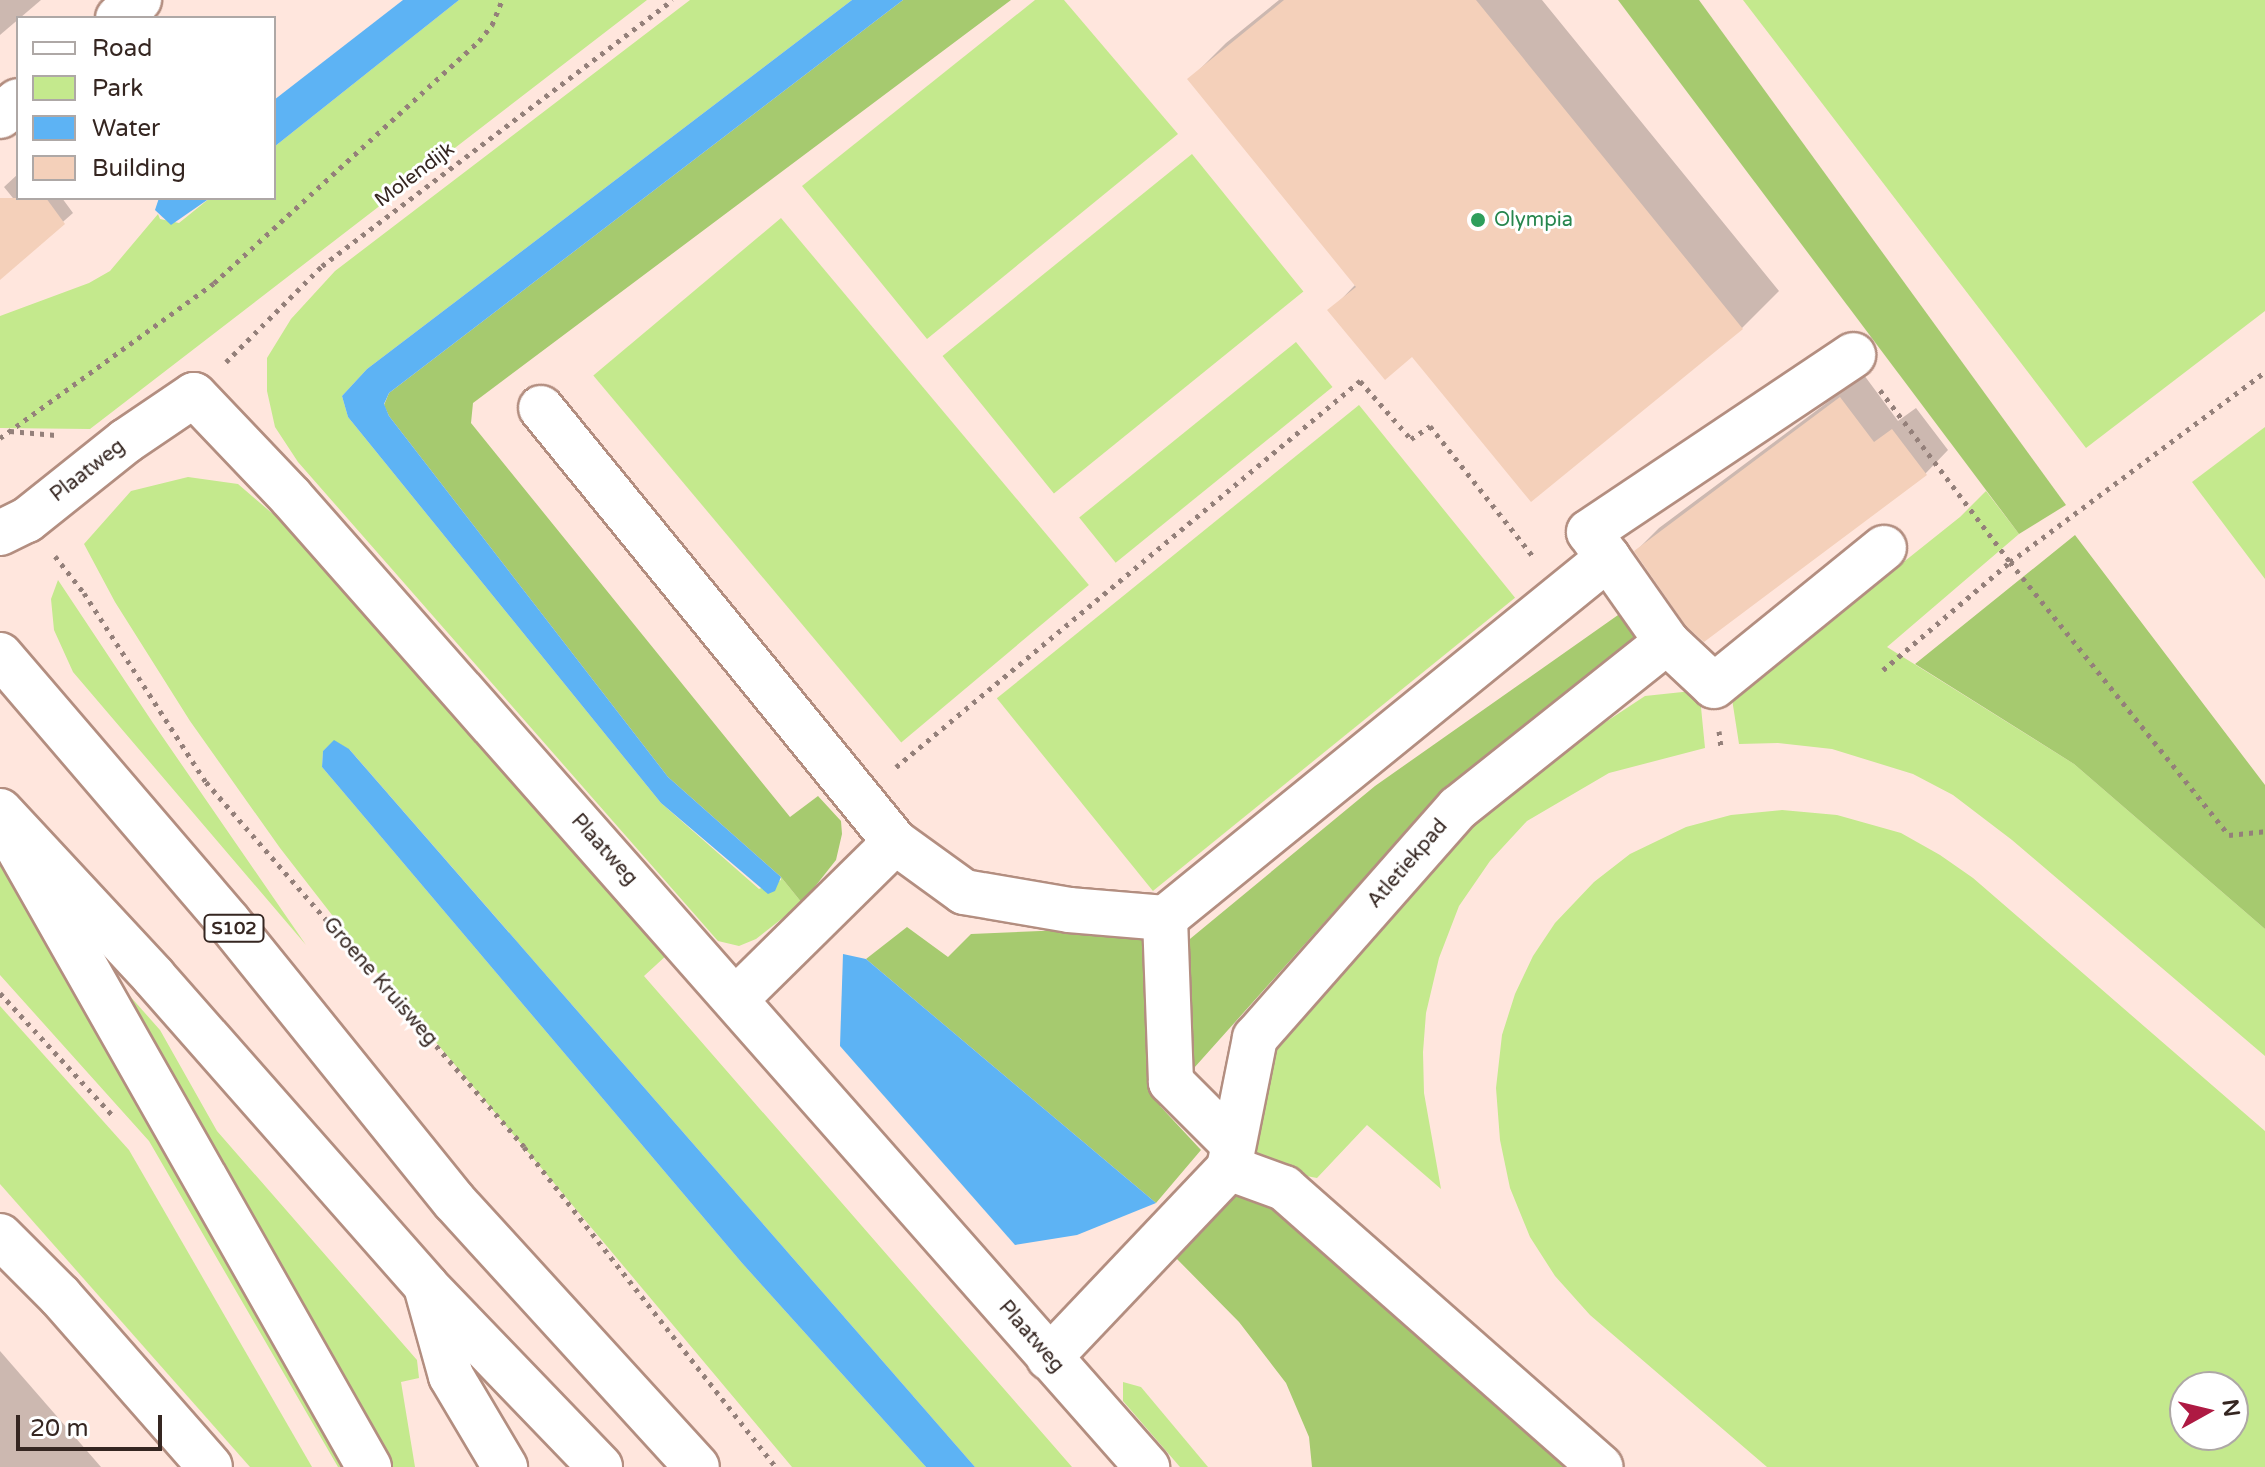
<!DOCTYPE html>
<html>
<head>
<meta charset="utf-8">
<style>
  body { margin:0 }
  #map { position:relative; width:2265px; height:1467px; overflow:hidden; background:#ffe6dd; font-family:"Varela Round",sans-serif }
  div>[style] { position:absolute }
  .green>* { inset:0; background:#c4e98d; transform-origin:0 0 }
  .forest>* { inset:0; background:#a6ca6f }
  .water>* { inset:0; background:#5db3f4 }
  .shadow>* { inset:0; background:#0003 }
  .building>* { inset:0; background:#f4d0ba }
  .path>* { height:5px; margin-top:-2.5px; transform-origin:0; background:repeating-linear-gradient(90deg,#94807a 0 4px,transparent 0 10px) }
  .roads { filter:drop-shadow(2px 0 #b38e80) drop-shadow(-2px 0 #b38e80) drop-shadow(0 2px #b38e80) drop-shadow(0 -2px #b38e80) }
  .minor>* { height:44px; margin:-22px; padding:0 22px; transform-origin:22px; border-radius:22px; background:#fff }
  .major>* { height:44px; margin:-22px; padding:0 22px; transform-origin:22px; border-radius:22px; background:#fff }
  .dots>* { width:22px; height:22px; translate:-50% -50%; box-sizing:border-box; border:4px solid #fff; border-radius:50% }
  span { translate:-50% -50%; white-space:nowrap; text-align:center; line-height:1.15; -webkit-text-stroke:6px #fff; paint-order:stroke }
  .shield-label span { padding:2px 6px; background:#fff; border:2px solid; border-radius:6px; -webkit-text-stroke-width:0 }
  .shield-label { font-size:18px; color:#352621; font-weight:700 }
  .street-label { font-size:20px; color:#352621 }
  .leisure-label { font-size:20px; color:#27864d }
  .left { translate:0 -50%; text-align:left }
  .legend { position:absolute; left:16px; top:16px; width:260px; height:184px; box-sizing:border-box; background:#fff; border:2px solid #aea8a6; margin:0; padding:10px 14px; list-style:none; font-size:24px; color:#352621 }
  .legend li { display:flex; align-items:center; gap:16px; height:40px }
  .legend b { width:40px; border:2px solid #aea8a6 }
  .north { position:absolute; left:2169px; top:1371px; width:80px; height:80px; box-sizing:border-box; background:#fff; border:2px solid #aea8a6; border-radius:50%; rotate:82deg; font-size:22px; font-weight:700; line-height:32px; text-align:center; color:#352621 }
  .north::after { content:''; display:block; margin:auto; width:28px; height:36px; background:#ae1a43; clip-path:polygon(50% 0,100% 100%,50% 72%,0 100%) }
  .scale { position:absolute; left:16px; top:1415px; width:146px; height:36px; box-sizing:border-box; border:4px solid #352621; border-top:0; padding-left:10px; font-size:24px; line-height:28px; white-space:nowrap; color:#352621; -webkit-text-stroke:6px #fff; paint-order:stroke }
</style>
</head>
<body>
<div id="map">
  <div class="green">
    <i style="clip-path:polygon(459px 0,647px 0,90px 429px,0 428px,0 316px,89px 283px,110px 271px,158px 214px,160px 219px,179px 223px,210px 198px,274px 198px,274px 147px)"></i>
    <i style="clip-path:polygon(690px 0,852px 0,367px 369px,342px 396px,348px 417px,661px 803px,759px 889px,781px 880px,781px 877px,802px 903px,756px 939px,739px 946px,718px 941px,298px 462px,275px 427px,267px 391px,267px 358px,291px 319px,335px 271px)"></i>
    <i style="clip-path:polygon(1035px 0,1064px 0,1178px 134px,927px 339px,802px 186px)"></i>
    <i style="clip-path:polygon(1743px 0,2265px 0,2265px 311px,2086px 448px)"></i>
    <i style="left:1192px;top:154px;width:177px;height:321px;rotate:51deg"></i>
    <i style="left:781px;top:218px;width:479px;height:245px;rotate:50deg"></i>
    <i style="left:1296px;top:342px;width:58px;height:279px;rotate:51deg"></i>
    <i style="left:1359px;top:405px;width:248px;height:466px;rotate:51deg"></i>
    <i style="clip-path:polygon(2265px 427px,2265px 579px,2192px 482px)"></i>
    <i style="clip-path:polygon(188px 477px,238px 484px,295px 533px,668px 954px,644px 976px,1072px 1467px,975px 1467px,350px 750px,334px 741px,323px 751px,322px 767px,742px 1263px,926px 1467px,792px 1467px,367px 960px,280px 848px,190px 721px,115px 602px,84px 544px,131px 491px)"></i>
    <i style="clip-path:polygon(1986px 491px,2019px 534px,1887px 647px,2074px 764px,2265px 929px,2265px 1056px,2012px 840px,1953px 795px,1913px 774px,1832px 749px,1778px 743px,1739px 744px,1732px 699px,1960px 517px)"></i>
    <i style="clip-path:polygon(58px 580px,153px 723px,306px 945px,73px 672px,54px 630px,51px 599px)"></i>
    <i style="clip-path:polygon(1692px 691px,1700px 697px,1705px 748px,1609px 773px,1527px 821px,1490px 861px,1459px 906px,1439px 958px,1426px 1013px,1423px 1052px,1424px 1093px,1441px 1189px,1367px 1125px,1317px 1178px,1254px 1166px,1269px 1047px,1462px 817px,1645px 696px)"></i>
    <i style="clip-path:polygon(evenodd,1782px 810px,1837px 815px,1901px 833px,1940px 855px,1973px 878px,2265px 1131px,2265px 1467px,1767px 1467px,1590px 1315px,1555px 1276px,1530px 1237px,1510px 1188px,1500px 1140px,1496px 1088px,1502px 1035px,1515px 994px,1533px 956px,1555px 923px,1594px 882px,1630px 854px,1686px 827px,1731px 815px,1782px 810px,2185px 1387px,2233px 1387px,2233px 1435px,2185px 1435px,2185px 1387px)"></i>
    <i style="clip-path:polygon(0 858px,351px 1467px,338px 1467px,149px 1141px,0 975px)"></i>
    <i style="clip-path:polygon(97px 959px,160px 1030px,217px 1131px,417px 1360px,419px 1378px,401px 1382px,415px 1467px,385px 1467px)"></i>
    <i style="clip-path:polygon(0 1006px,129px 1150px,312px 1467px,250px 1467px,0 1184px)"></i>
    <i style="clip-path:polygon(1123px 1382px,1141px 1387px,1208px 1467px,1180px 1467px,1123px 1401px)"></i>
  </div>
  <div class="forest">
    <i style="clip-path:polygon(903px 0,1011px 0,473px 403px,471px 423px,790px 817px,818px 796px,841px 821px,842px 834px,836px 860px,802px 903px,781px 877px,668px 777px,389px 416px,384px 405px,389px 393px)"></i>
    <i style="clip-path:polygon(1618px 0,1699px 0,2066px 505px,2019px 534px)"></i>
    <i style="clip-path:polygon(2075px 535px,2265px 785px,2265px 929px,2074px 764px,1915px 664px)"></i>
    <i style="clip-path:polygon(1628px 608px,1648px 635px,1432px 802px,1160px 1106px,1201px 1150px,1156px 1203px,866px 959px,907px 927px,948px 957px,971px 934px,1114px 928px,1179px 948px,1375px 786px)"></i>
    <i style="clip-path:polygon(1247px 1177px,1570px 1467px,1312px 1467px,1309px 1437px,1286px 1383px,1239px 1322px,1176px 1258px)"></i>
  </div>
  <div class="water">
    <i style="clip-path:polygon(403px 0,459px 0,274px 147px,274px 100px)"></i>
    <i style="clip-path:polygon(852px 0,903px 0,389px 393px,384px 404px,389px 416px,668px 777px,781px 877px,775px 891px,768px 894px,661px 803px,348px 417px,342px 396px,367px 369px)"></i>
    <i style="clip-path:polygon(159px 198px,210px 198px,171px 225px,155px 210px)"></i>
    <i style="clip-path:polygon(334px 740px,349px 749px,975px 1467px,926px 1467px,742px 1263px,322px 767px,323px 751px)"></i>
    <i style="clip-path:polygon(843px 954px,866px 959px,1156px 1203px,1077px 1235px,1015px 1245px,840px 1046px)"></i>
  </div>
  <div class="shadow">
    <i style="clip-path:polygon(0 0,41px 0,0 35px)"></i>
    <i style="clip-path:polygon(1279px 0,1542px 0,1779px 291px,1742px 328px,1532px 499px,1413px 354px,1330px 311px,1356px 284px,1190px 79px,1226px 43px)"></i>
    <i style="clip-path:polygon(18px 174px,18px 198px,62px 198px,73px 213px,0 277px,0 217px,17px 203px,4px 187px)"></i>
    <i style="clip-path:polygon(1864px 375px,1898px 421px,1916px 408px,1948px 450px,1925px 474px,1636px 551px,1659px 528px)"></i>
    <i style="clip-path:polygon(0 1351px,101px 1467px,0 1467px)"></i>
  </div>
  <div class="building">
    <i style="clip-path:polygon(1284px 0,1476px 0,1743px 329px,1531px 502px,1412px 357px,1385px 380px,1327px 310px,1356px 287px,1187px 79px)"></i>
    <i style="clip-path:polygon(0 198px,46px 198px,65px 224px,0 280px)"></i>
    <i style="clip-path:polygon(1840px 397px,1874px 442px,1892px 429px,1927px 475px,1704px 642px,1686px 626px,1634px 551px)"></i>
  </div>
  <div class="path">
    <i style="left:226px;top:362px;width:136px;rotate:-45deg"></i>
    <i style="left:322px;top:266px;width:440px;rotate:-37.2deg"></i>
    <i style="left:1880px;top:390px;width:216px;rotate:52.9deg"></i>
    <i style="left:2010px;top:562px;width:350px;rotate:51.3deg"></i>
    <i style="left:2229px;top:835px;width:36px;rotate:-6deg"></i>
    <i style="left:10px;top:431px;width:46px;rotate:5deg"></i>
    <i style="left:0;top:438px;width:264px;rotate:-35.9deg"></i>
    <i style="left:214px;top:283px;width:359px;rotate:-42.4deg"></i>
    <i style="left:479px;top:41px;width:21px;rotate:-51deg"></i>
    <i style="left:492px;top:25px;width:27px;rotate:-68deg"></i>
    <i style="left:55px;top:556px;width:47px;rotate:51.9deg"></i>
    <i style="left:84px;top:593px;width:225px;rotate:57.2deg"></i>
    <i style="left:206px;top:782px;width:484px;rotate:48.9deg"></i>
    <i style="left:524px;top:1147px;width:407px;rotate:51.8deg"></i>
    <i style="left:1883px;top:670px;width:167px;rotate:-40.4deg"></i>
    <i style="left:2010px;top:562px;width:318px;rotate:-36.7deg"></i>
    <i style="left:1719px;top:731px;width:16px;rotate:83deg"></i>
    <i style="left:896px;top:767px;width:604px;rotate:-39.76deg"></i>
    <i style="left:1360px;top:381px;width:77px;rotate:48.7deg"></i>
    <i style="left:1411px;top:439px;width:23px;rotate:-34deg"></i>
    <i style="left:1430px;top:426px;width:169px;rotate:51.7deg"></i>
    <i style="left:0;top:993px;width:167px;rotate:47.4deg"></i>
  </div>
  <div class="roads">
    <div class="minor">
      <i style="left:118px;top:18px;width:28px;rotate:-41deg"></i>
      <i style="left:0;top:116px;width:23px;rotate:-40deg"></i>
      <i style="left:541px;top:408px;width:560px;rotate:50.8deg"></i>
      <i style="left:895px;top:842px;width:223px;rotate:135.4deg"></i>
      <i style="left:0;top:533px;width:30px;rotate:-26deg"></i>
      <i style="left:27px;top:520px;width:127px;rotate:-38.6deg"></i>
      <i style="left:126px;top:441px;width:82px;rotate:-34.1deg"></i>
      <i style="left:194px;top:395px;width:141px;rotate:46.4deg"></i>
      <i style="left:291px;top:497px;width:1294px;rotate:48.57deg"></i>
      <i style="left:1608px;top:558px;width:103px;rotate:54.9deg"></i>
      <i style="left:9px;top:832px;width:730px;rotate:60.45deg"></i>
      <i style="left:895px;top:842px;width:85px;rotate:35.9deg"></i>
      <i style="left:964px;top:892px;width:107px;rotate:9.7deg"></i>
      <i style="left:1069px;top:910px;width:96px;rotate:4.8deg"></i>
      <i style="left:1233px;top:1144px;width:88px;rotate:-135deg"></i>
      <i style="left:1171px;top:1082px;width:164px;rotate:-92.1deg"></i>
      <i style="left:1165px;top:918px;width:571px;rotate:-39.1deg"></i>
      <i style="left:1608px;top:558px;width:32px;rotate:-126deg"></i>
      <i style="left:1589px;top:532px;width:318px;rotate:-33.8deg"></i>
      <i style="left:1229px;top:1168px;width:59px;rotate:20deg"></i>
      <i style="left:1284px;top:1188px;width:422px;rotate:41.4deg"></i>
      <i style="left:0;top:1236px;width:85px;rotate:45deg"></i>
      <i style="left:60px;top:1296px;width:227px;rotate:48.7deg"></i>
      <i style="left:426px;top:1286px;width:93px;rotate:74.5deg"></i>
      <i style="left:451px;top:1376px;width:106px;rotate:59.3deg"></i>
      <i style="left:1049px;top:1358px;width:262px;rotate:-46.5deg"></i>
      <i style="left:1229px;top:1168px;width:133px;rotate:-78.7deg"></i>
      <i style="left:1255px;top:1038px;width:307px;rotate:-48.6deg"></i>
      <i style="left:1458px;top:808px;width:267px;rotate:-38.5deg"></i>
      <i style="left:1667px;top:642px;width:64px;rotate:43.1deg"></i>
      <i style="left:1714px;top:686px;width:219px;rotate:-39.1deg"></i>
    </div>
    <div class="major">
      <i style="left:0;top:655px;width:350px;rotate:49.4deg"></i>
      <i style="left:228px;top:921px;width:360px;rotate:51.1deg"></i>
      <i style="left:454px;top:1201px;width:360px;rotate:47.6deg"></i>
      <i style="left:0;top:811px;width:226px;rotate:47.1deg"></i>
      <i style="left:154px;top:977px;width:412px;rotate:48.6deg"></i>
      <i style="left:426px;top:1286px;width:251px;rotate:46.1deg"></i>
    </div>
  </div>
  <div class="dots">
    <i style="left:1478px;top:220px;background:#2e9e5b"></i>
  </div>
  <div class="shield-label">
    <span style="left:234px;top:928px">S102</span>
  </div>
  <div class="street-label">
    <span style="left:415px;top:175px;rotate:-37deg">Molendijk</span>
    <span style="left:88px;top:471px;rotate:-38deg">Plaatweg</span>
    <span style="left:604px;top:850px;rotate:48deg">Plaatweg</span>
    <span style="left:1408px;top:864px;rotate:-49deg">Atletiekpad</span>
    <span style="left:380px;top:982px;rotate:49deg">Groene Kruisweg</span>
    <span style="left:1031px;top:1337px;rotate:49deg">Plaatweg</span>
  </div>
  <div class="leisure-label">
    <span class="left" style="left:1494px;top:220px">Olympia</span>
  </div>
  <ul class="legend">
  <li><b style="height:10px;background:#fff"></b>Road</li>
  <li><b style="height:22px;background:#c4e98d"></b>Park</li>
  <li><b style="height:22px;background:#5db3f4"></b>Water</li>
  <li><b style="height:22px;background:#f4d0ba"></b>Building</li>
  </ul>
  <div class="north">N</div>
  <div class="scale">20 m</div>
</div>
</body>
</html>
